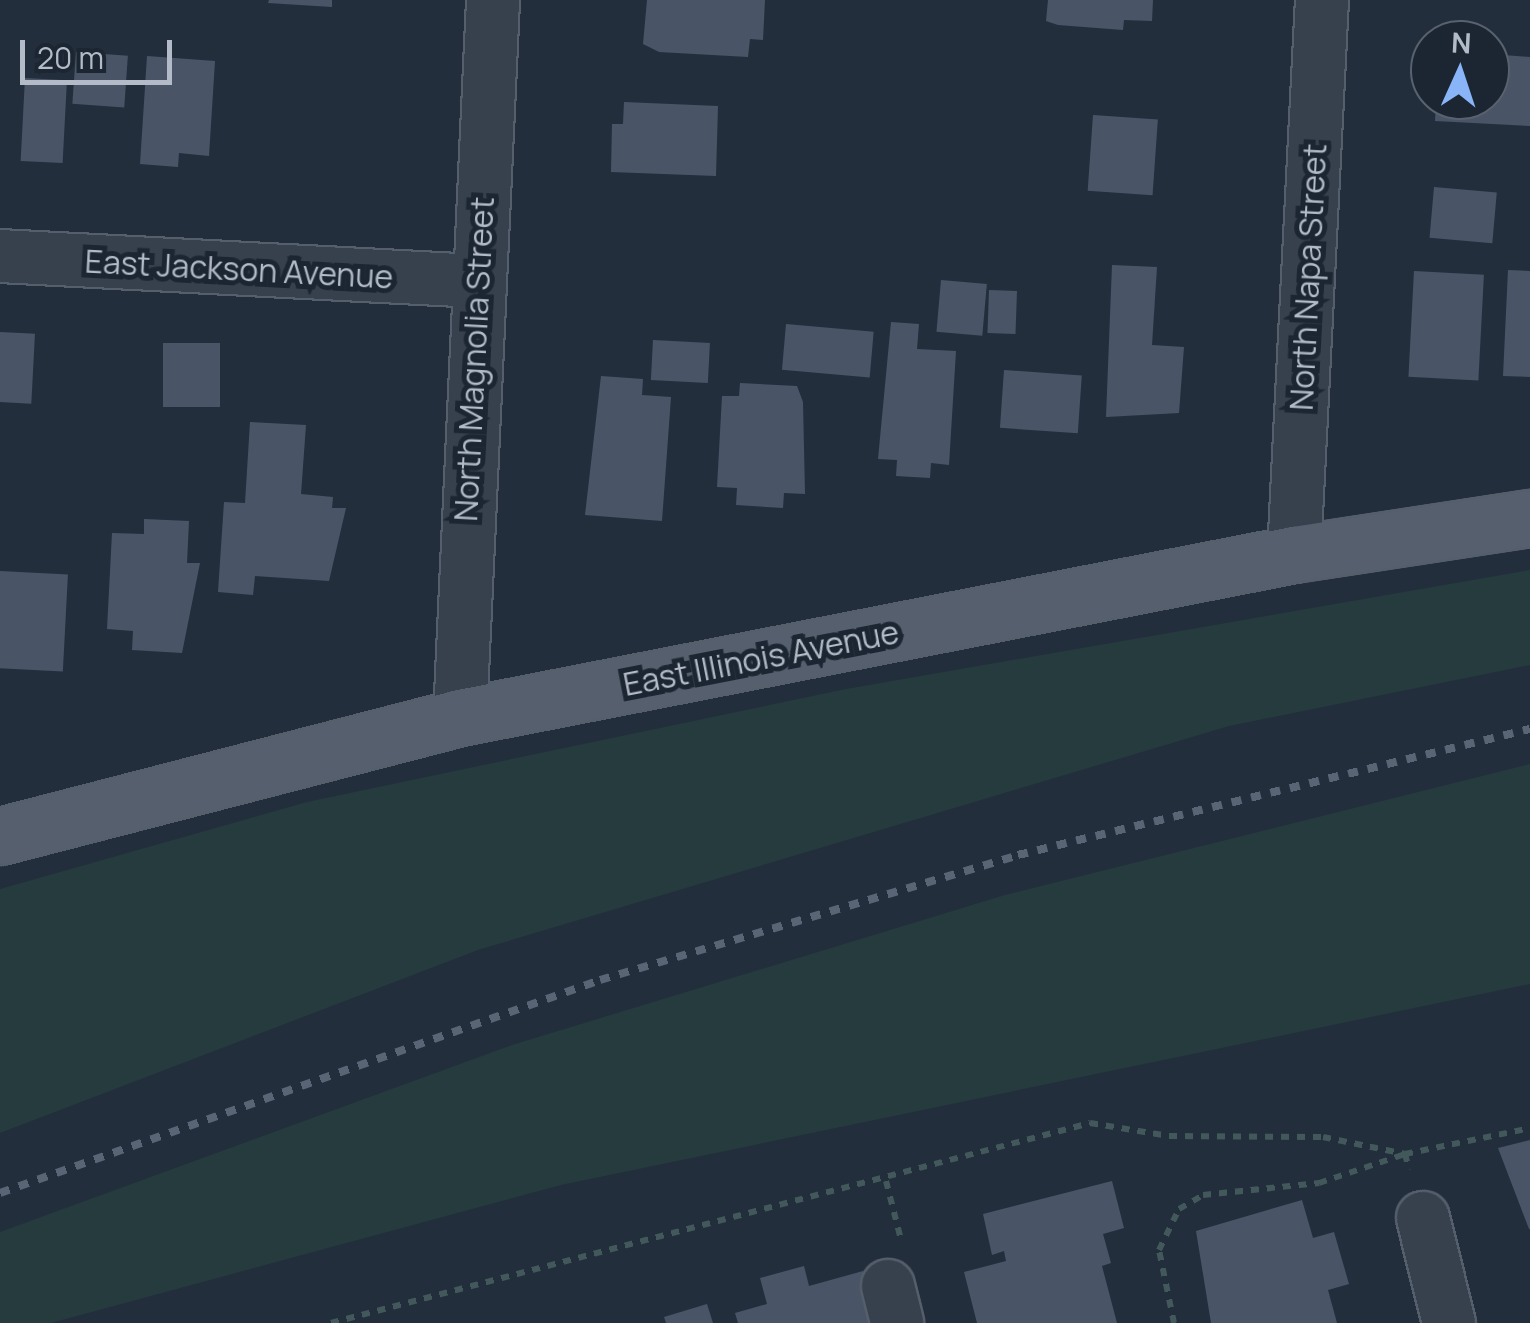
<!DOCTYPE html>
<html>
<head>
<meta charset="utf-8">
<style>
  body { margin:0 }
  #map { position:relative; width:1530px; height:1323px; overflow:hidden; background:#232e3d; font-family:Manrope,sans-serif }
  div>[style] { position:absolute }
  .green>* { inset:0; background:#253b3e }
  .building>* { inset:0; background:#495566; transform-origin:0 0 }
  .path>* { height:6px; margin-top:-3px; transform-origin:0; background:repeating-linear-gradient(90deg,#43585b 0 8px,transparent 0 16px) }
  .roads { filter:drop-shadow(2px 0 #555e6b) drop-shadow(-2px 0 #555e6b) drop-shadow(0 2px #555e6b) drop-shadow(0 -2px #555e6b) }
  .minor>* { height:52px; margin:-26px; padding:0 26px; transform-origin:26px; border-radius:26px; background:#37404d }
  .major>* { height:55px; margin:-27.5px; padding:0 27.5px; transform-origin:27.5px; border-radius:27.5px; background:#555f6d }
  .rail>* { height:8px; margin-top:-4px; transform-origin:0; background:repeating-linear-gradient(90deg,#596474 0 10px,transparent 0 20px) }
  span { translate:-50% -50%; white-space:nowrap; text-align:center; line-height:1.15; -webkit-text-stroke:10px #1c2532; paint-order:stroke }
  .street-label { font-size:32px; color:#b3bbc8 }
  .north { position:absolute; left:1410px; top:20px; width:100px; height:100px; box-sizing:border-box; background:#1c2532; border:2px solid #58616e; border-radius:50%; rotate:3deg; font-size:28px; font-weight:700; line-height:40px; text-align:center; color:#b3bbc8 }
  .north::after { content:''; display:block; margin:auto; width:35px; height:45px; background:#89b4f8; clip-path:polygon(50% 0,100% 100%,50% 72%,0 100%) }
  .scale { position:absolute; left:20px; top:40px; width:152px; height:45px; box-sizing:border-box; border:5px solid #b3bbc8; border-top:0; padding-left:12px; font-size:30px; line-height:35px; white-space:nowrap; color:#b3bbc8; -webkit-text-stroke:8px #1c2532; paint-order:stroke }
</style>
</head>
<body>
<div id="map">
  <div class="green">
    <i style="clip-path:polygon(1530px 570px,1530px 665px,1229px 726px,478px 950px,0 1133px,0 889px,307px 802px,846px 689px)"></i>
    <i style="clip-path:polygon(1530px 764px,1530px 984px,561px 1185px,51px 1323px,0 1323px,0 1232px,512px 1045px,1005px 895px)"></i>
  </div>
  <div class="building">
    <i style="clip-path:polygon(269px 0,332px 0,332px 7px,268px 3px)"></i>
    <i style="clip-path:polygon(647px 0,765px 0,763px 40px,750px 39px,748px 57px,659px 52px,643px 44px)"></i>
    <i style="clip-path:polygon(1048px 0,1153px 0,1152px 21px,1124px 20px,1123px 30px,1058px 25px,1046px 21px)"></i>
    <i style="left:76px;top:52px;width:52px;height:52px;rotate:4deg"></i>
    <i style="clip-path:polygon(1490px 54px,1530px 57px,1530px 126px,1435px 121px,1436px 100px,1490px 100px)"></i>
    <i style="clip-path:polygon(147px 56px,215px 61px,209px 156px,179px 153px,178px 167px,140px 164px)"></i>
    <i style="left:25px;top:78px;width:42px;height:83px;rotate:3deg"></i>
    <i style="clip-path:polygon(624px 102px,718px 106px,716px 176px,611px 172px,612px 124px,623px 124px)"></i>
    <i style="left:1093px;top:115px;width:65px;height:76px;rotate:4deg"></i>
    <i style="left:1434px;top:187px;width:63px;height:51px;rotate:5deg"></i>
    <i style="clip-path:polygon(1112px 265px,1157px 267px,1152px 345px,1184px 347px,1179px 413px,1106px 417px)"></i>
    <i style="clip-path:polygon(1508px 270px,1530px 271px,1530px 377px,1503px 376px)"></i>
    <i style="left:1414px;top:271px;width:70px;height:106px;rotate:3deg"></i>
    <i style="left:941px;top:280px;width:46px;height:52px;rotate:5deg"></i>
    <i style="left:989px;top:290px;width:28px;height:43px;rotate:2deg"></i>
    <i style="clip-path:polygon(891px 322px,919px 324px,917px 349px,956px 351px,949px 465px,931px 463px,930px 478px,896px 476px,897px 460px,878px 459px)"></i>
    <i style="left:786px;top:324px;width:88px;height:46px;rotate:5deg"></i>
    <i style="left:0;top:332px;width:35px;height:70px;rotate:3deg"></i>
    <i style="left:653px;top:340px;width:57px;height:40px;rotate:3deg"></i>
    <i style="left:163px;top:343px;width:57px;height:64px"></i>
    <i style="left:1004px;top:370px;width:78px;height:58px;rotate:4deg"></i>
    <i style="clip-path:polygon(601px 376px,643px 379px,642px 395px,671px 397px,662px 521px,585px 515px)"></i>
    <i style="clip-path:polygon(740px 383px,797px 386px,803px 402px,805px 494px,784px 493px,783px 508px,736px 505px,737px 488px,717px 487px,722px 396px,739px 396px)"></i>
    <i style="clip-path:polygon(250px 422px,306px 425px,301px 494px,333px 497px,332px 508px,346px 508px,329px 581px,255px 576px,253px 595px,218px 592px,224px 502px,245px 503px)"></i>
    <i style="clip-path:polygon(144px 519px,189px 521px,187px 563px,200px 563px,182px 653px,132px 650px,133px 631px,107px 629px,112px 533px,144px 534px)"></i>
    <i style="left:0;top:571px;width:68px;height:97px;rotate:3deg"></i>
    <i style="clip-path:polygon(1530px 1140px,1530px 1229px,1529px 1229px,1498px 1148px)"></i>
    <i style="clip-path:polygon(1112px 1181px,1124px 1228px,1103px 1234px,1111px 1263px,1102px 1266px,1117px 1323px,977px 1323px,964px 1272px,1006px 1261px,1004px 1251px,992px 1255px,983px 1214px)"></i>
    <i style="clip-path:polygon(1302px 1200px,1313px 1238px,1334px 1232px,1349px 1284px,1328px 1290px,1337px 1323px,1211px 1323px,1196px 1231px)"></i>
    <i style="clip-path:polygon(804px 1266px,809px 1286px,863px 1271px,872px 1323px,738px 1323px,735px 1313px,767px 1304px,760px 1278px)"></i>
    <i style="clip-path:polygon(707px 1304px,713px 1323px,666px 1323px,664px 1317px)"></i>
  </div>
  <div class="path">
    <i style="left:886px;top:1181px;width:61px;rotate:75.7deg"></i>
    <i style="left:331px;top:1323px;width:785px;rotate:-14.76deg"></i>
    <i style="left:1090px;top:1123px;width:80px;rotate:9.3deg"></i>
    <i style="left:1169px;top:1136px;width:154px;rotate:0.4deg"></i>
    <i style="left:1323px;top:1137px;width:84px;rotate:11.7deg"></i>
    <i style="left:1405px;top:1154px;width:128px;rotate:-11.7deg"></i>
    <i style="left:1174px;top:1323px;width:75px;rotate:-101.6deg"></i>
    <i style="left:1159px;top:1250px;width:46px;rotate:-64deg"></i>
    <i style="left:1179px;top:1209px;width:28px;rotate:-30deg"></i>
    <i style="left:1203px;top:1195px;width:117px;rotate:-5.9deg"></i>
    <i style="left:1319px;top:1183px;width:91px;rotate:-18.6deg"></i>
    <i style="left:1405px;top:1154px;width:16px;rotate:75deg"></i>
  </div>
  <div class="roads">
    <div class="minor">
      <i style="left:0;top:256px;width:478px;rotate:3deg"></i>
      <i style="left:1294px;top:554px;width:555px;rotate:-87.11deg"></i>
      <i style="left:460px;top:717px;width:718px;rotate:-87.36deg"></i>
      <i style="left:1423px;top:1218px;width:108px;rotate:76.1deg"></i>
      <i style="left:888px;top:1286px;width:38px;rotate:76deg"></i>
    </div>
    <div class="major">
      <i style="left:0;top:836px;width:475px;rotate:-14.5deg"></i>
      <i style="left:460px;top:717px;width:850px;rotate:-11.06deg"></i>
      <i style="left:1294px;top:554px;width:239px;rotate:-8.7deg"></i>
    </div>
  </div>
  <div class="rail">
    <i style="left:0;top:1193px;width:637px;rotate:-19.54deg"></i>
    <i style="left:600px;top:980px;width:436px;rotate:-16.6deg"></i>
    <i style="left:1018px;top:855px;width:527px;rotate:-13.83deg"></i>
  </div>
  <div class="street-label">
    <span style="left:239px;top:269px;rotate:3deg">East Jackson Avenue</span>
    <span style="left:1308px;top:277px;rotate:-87deg">North Napa Street</span>
    <span style="left:474px;top:359px;rotate:-87deg">North Magnolia Street</span>
    <span style="left:761px;top:658px;rotate:-11deg">East Illinois Avenue</span>
  </div>
  <div class="north">N</div>
  <div class="scale">20 m</div>
</div>
</body>
</html>
